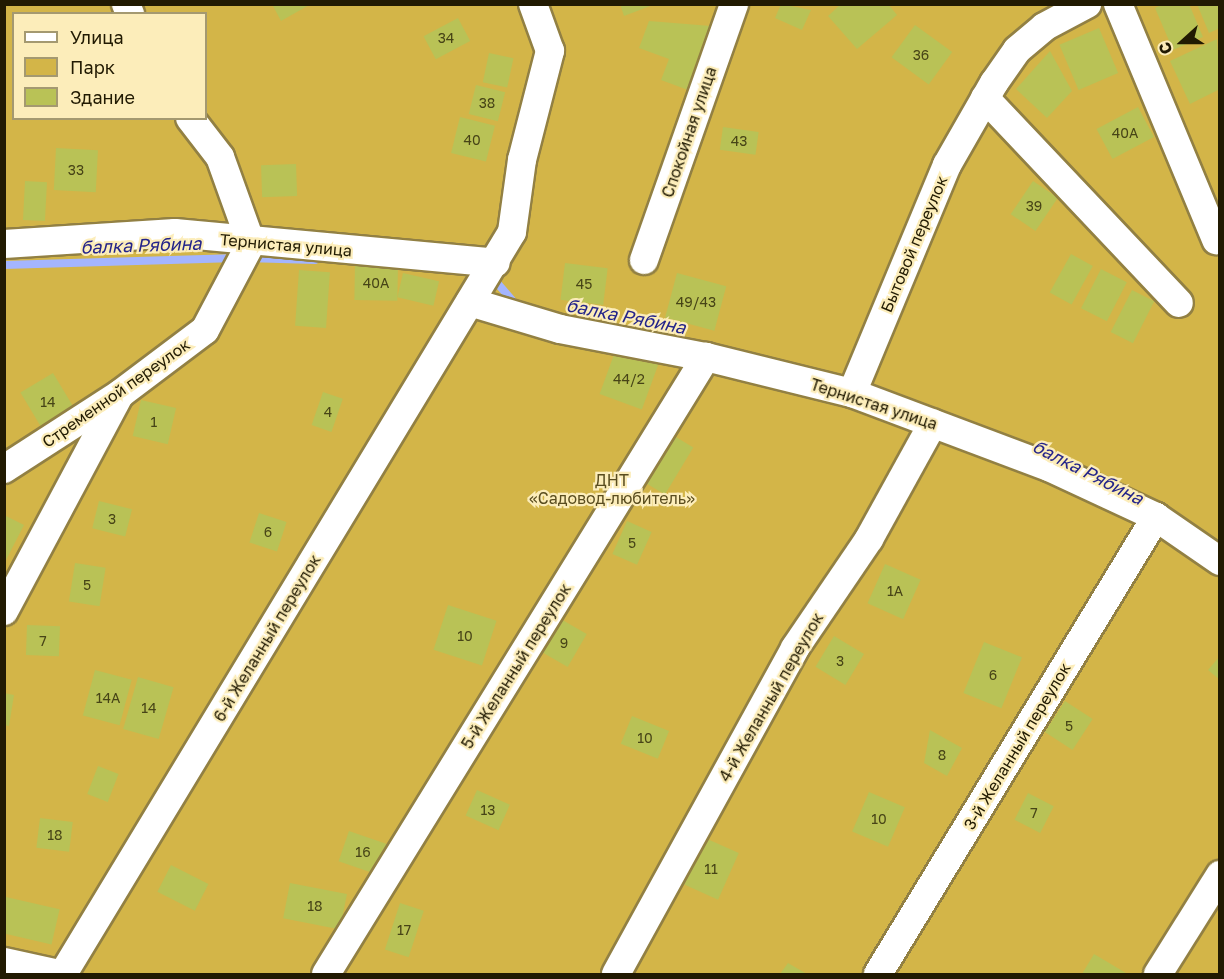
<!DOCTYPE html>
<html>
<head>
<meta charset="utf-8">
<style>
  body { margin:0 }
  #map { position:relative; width:1224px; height:979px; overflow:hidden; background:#f2df9f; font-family:"Golos Text",sans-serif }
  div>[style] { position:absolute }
  .green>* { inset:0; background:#d3b548 }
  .stream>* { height:8px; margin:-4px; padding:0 4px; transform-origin:4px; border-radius:4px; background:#a4b5fe }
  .building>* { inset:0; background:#b9c256; transform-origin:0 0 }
  .roads { filter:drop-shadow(2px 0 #928043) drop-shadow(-2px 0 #928043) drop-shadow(0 2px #928043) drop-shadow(0 -2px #928043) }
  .minor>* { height:28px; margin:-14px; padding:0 14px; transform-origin:14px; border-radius:14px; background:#fff }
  span { translate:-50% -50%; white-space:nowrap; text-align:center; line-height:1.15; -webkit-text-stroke:4.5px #fcedba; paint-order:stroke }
  .number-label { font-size:14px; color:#474417 }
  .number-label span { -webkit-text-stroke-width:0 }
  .street-label { font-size:16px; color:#211a02 }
  .park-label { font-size:16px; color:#594c1f }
  .water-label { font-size:18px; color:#24248a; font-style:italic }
  .frame { position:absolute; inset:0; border:6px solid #211a02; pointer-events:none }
  .legend { position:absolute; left:12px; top:12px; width:195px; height:108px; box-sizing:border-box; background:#fcedba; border:2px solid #a49970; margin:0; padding:8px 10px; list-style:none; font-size:18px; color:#211a02 }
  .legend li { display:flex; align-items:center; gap:12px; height:30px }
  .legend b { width:30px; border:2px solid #a49970 }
  .north { position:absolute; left:1152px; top:12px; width:60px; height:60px; -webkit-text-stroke:4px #fcedba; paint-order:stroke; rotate:249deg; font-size:16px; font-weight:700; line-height:24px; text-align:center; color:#211a02 }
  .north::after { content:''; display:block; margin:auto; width:21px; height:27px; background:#211a02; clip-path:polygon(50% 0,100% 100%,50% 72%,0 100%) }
</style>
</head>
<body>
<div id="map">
  <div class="green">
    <i style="clip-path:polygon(evenodd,5px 5px,1219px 5px,1219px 974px,5px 974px,5px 5px,14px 14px,206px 14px,206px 118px,14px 118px,14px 14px)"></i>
  </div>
  <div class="stream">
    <i style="left:249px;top:258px;width:66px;rotate:1.7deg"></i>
    <i style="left:4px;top:265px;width:233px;rotate:-1.7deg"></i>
    <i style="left:491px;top:276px;width:41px;rotate:48.9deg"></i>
  </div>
  <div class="building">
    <i style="clip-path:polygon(272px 4px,311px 4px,281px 21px)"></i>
    <i style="clip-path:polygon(620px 4px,653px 4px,653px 5px,624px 16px)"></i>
    <i style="clip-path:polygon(781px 4px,811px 10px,802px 30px,775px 18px)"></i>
    <i style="clip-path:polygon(841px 4px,888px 4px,897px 15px,857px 49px,828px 16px)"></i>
    <i style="clip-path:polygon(1163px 4px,1189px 4px,1203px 37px,1173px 50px,1155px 8px)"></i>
    <i style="clip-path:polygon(1197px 4px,1220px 4px,1220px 28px,1209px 33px)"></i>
    <i style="left:458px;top:18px;width:26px;height:39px;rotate:62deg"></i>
    <i style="clip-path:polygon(649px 21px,711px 26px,688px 90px,661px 80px,669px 59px,639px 48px)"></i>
    <i style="left:915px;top:25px;width:46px;height:40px;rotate:36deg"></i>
    <i style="left:1099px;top:28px;width:49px;height:43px;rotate:67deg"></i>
    <i style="clip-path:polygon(1217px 39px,1220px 89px,1190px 104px,1170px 61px)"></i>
    <i style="clip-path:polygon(1050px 51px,1072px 91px,1047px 118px,1016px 89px)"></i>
    <i style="left:489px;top:53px;width:25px;height:30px;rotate:12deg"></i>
    <i style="left:476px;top:85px;width:30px;height:30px;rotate:14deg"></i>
    <i style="left:1138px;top:107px;width:34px;height:47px;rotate:62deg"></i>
    <i style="left:460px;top:117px;width:36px;height:37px;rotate:14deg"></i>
    <i style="left:723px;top:127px;width:36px;height:23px;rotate:8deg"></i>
    <i style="left:56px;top:148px;width:42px;height:42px;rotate:3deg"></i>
    <i style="left:296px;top:164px;width:32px;height:35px;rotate:88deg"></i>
    <i style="left:25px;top:181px;width:22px;height:39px;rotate:3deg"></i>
    <i style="left:1033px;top:181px;width:30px;height:40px;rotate:34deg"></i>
    <i style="left:1071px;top:254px;width:25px;height:44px;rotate:29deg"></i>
    <i style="left:565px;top:263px;width:43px;height:37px;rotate:7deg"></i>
    <i style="left:355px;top:264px;width:43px;height:36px;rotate:1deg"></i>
    <i style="left:1101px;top:269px;width:29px;height:44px;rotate:27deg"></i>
    <i style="left:299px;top:270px;width:31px;height:56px;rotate:4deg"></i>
    <i style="left:403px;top:273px;width:37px;height:25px;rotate:13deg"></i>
    <i style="left:677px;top:273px;width:51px;height:46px;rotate:15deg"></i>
    <i style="left:1132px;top:290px;width:25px;height:47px;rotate:27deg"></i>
    <i style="left:616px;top:349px;width:45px;height:48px;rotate:20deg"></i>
    <i style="left:53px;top:373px;width:45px;height:38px;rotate:59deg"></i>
    <i style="left:323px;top:392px;width:21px;height:35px;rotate:19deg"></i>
    <i style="left:141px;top:400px;width:36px;height:37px;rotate:13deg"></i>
    <i style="left:671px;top:434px;width:26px;height:55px;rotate:31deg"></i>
    <i style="left:99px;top:501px;width:34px;height:28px;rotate:14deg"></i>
    <i style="left:259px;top:513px;width:29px;height:31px;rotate:18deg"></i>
    <i style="clip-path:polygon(4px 515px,24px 525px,4px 564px)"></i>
    <i style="left:627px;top:521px;width:27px;height:36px;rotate:24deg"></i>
    <i style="left:75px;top:563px;width:31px;height:39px;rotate:9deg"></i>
    <i style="left:885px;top:564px;width:39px;height:43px;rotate:24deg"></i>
    <i style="left:448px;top:605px;width:51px;height:47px;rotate:18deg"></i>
    <i style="left:559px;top:618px;width:32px;height:38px;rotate:30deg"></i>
    <i style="left:27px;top:625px;width:33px;height:30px;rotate:2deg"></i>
    <i style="left:834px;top:636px;width:35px;height:36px;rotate:31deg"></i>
    <i style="left:984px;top:642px;width:41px;height:55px;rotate:22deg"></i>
    <i style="clip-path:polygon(1220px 656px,1220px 680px,1208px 670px)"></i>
    <i style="left:95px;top:670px;width:38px;height:47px;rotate:15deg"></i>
    <i style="left:138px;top:677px;width:37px;height:54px;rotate:16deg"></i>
    <i style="clip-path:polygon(4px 693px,14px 695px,9px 726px,4px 725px)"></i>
    <i style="left:1065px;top:701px;width:33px;height:37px;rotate:33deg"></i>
    <i style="left:632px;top:716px;width:40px;height:30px;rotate:22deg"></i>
    <i style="clip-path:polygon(930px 730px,962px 748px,947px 776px,924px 763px)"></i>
    <i style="left:98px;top:766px;width:22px;height:30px;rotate:21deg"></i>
    <i style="left:477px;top:790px;width:36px;height:28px;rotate:24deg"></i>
    <i style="left:869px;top:792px;width:39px;height:43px;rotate:23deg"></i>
    <i style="left:1028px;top:793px;width:29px;height:30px;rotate:27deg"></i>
    <i style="left:40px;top:818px;width:33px;height:30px;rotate:7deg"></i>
    <i style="left:349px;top:831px;width:40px;height:32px;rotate:19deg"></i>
    <i style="left:705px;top:838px;width:37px;height:51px;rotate:24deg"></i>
    <i style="left:171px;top:865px;width:42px;height:30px;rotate:27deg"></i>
    <i style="left:290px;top:883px;width:58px;height:36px;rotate:11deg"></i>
    <i style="left:6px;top:897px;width:55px;height:36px;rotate:13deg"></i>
    <i style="left:400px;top:903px;width:25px;height:49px;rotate:18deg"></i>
    <i style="clip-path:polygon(1094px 954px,1126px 973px,1125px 974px,1082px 974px)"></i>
    <i style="clip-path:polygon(788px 963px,807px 974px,780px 974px)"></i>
  </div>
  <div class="roads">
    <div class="minor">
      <i style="left:126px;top:4px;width:11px;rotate:68deg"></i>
      <i style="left:1118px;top:4px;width:256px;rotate:67.4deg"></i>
      <i style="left:985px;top:98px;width:282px;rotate:46.6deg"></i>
      <i style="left:4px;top:244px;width:171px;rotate:-3.7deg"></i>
      <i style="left:175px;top:233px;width:322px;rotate:5.3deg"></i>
      <i style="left:644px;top:260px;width:271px;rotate:-70.6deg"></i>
      <i style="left:470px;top:302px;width:94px;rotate:16.7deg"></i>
      <i style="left:560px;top:329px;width:149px;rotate:10.9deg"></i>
      <i style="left:706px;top:357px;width:150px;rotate:13.9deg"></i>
      <i style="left:852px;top:393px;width:210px;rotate:20.6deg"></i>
      <i style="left:1049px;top:467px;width:118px;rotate:25deg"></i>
      <i style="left:1156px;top:517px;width:78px;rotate:34.5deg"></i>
      <i style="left:852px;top:393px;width:247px;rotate:-67.4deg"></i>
      <i style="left:947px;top:165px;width:95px;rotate:-60.2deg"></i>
      <i style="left:994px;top:83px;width:40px;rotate:-55.1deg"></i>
      <i style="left:1017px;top:50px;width:35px;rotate:-40deg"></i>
      <i style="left:1044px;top:27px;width:49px;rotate:-28.1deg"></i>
      <i style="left:4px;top:469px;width:138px;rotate:-32.9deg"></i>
      <i style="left:120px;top:394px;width:106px;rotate:-37deg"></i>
      <i style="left:205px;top:330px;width:98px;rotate:-62.1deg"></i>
      <i style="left:251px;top:243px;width:91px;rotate:-109.8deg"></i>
      <i style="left:220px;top:157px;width:49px;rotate:-127.6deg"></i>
      <i style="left:4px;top:611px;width:244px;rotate:-61.9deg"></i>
      <i style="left:4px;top:962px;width:56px;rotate:12.3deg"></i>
      <i style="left:63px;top:974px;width:867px;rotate:-58.82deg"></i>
      <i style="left:512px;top:232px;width:73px;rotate:-82.1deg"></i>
      <i style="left:522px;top:160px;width:113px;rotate:-75.6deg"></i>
      <i style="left:550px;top:51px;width:50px;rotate:-109.9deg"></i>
      <i style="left:326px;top:974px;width:725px;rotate:-58.37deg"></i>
      <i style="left:616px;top:974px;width:372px;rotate:-61.2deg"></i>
      <i style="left:795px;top:648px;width:132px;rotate:-55.8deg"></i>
      <i style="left:869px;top:539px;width:132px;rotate:-61.1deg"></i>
      <i style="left:878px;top:974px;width:535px;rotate:-58.69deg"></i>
      <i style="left:1158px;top:974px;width:117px;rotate:-57.9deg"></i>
    </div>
  </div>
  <div class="number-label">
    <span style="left:446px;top:38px">34</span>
    <span style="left:921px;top:55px">36</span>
    <span style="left:487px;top:103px">38</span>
    <span style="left:1125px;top:133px">40А</span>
    <span style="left:472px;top:140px">40</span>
    <span style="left:739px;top:141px">43</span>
    <span style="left:76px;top:170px">33</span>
    <span style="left:1034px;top:206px">39</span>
    <span style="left:376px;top:283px">40А</span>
    <span style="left:584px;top:284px">45</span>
    <span style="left:696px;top:302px">49/43</span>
    <span style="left:629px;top:379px">44/2</span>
    <span style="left:48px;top:402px">14</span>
    <span style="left:328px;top:412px">4</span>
    <span style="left:154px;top:422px">1</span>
    <span style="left:112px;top:519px">3</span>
    <span style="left:268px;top:532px">6</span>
    <span style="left:632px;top:543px">5</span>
    <span style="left:87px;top:585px">5</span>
    <span style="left:895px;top:591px">1А</span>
    <span style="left:465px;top:636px">10</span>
    <span style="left:43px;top:641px">7</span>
    <span style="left:564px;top:643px">9</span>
    <span style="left:840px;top:661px">3</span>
    <span style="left:993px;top:675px">6</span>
    <span style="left:108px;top:698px">14А</span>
    <span style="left:149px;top:708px">14</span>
    <span style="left:1069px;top:726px">5</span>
    <span style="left:645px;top:738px">10</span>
    <span style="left:942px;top:755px">8</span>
    <span style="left:488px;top:810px">13</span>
    <span style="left:1034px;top:813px">7</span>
    <span style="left:879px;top:819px">10</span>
    <span style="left:55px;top:835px">18</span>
    <span style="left:363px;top:852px">16</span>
    <span style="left:711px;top:869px">11</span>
    <span style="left:315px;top:906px">18</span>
    <span style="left:404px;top:930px">17</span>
  </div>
  <div class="street-label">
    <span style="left:689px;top:132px;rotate:-71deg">Спокойная улица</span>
    <span style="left:914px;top:244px;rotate:-67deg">Бытовой переулок</span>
    <span style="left:286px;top:245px;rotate:5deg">Тернистая улица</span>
    <span style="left:116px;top:393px;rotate:-35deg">Стременной переулок</span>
    <span style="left:874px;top:404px;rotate:18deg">Тернистая улица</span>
    <span style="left:267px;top:638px;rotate:-59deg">6-й Желанный переулок</span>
    <span style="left:516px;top:666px;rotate:-58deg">5-й Желанный переулок</span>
    <span style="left:771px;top:697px;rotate:-60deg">4-й Желанный переулок</span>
    <span style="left:1017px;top:746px;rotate:-59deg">3-й Желанный переулок</span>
  </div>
  <div class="park-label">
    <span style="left:612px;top:489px">ДНТ<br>«Садовод-любитель»</span>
  </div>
  <div class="water-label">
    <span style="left:141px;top:245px;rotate:-2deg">балка Рябина</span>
    <span style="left:626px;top:316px;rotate:11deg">балка Рябина</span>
    <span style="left:1088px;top:472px;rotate:27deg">балка Рябина</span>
  </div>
  <div class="frame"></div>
  <ul class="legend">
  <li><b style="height:8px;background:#fff"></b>Улица</li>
  <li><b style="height:16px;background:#d3b548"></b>Парк</li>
  <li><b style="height:16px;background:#b9c256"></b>Здание</li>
  </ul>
  <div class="north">С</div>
</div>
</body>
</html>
